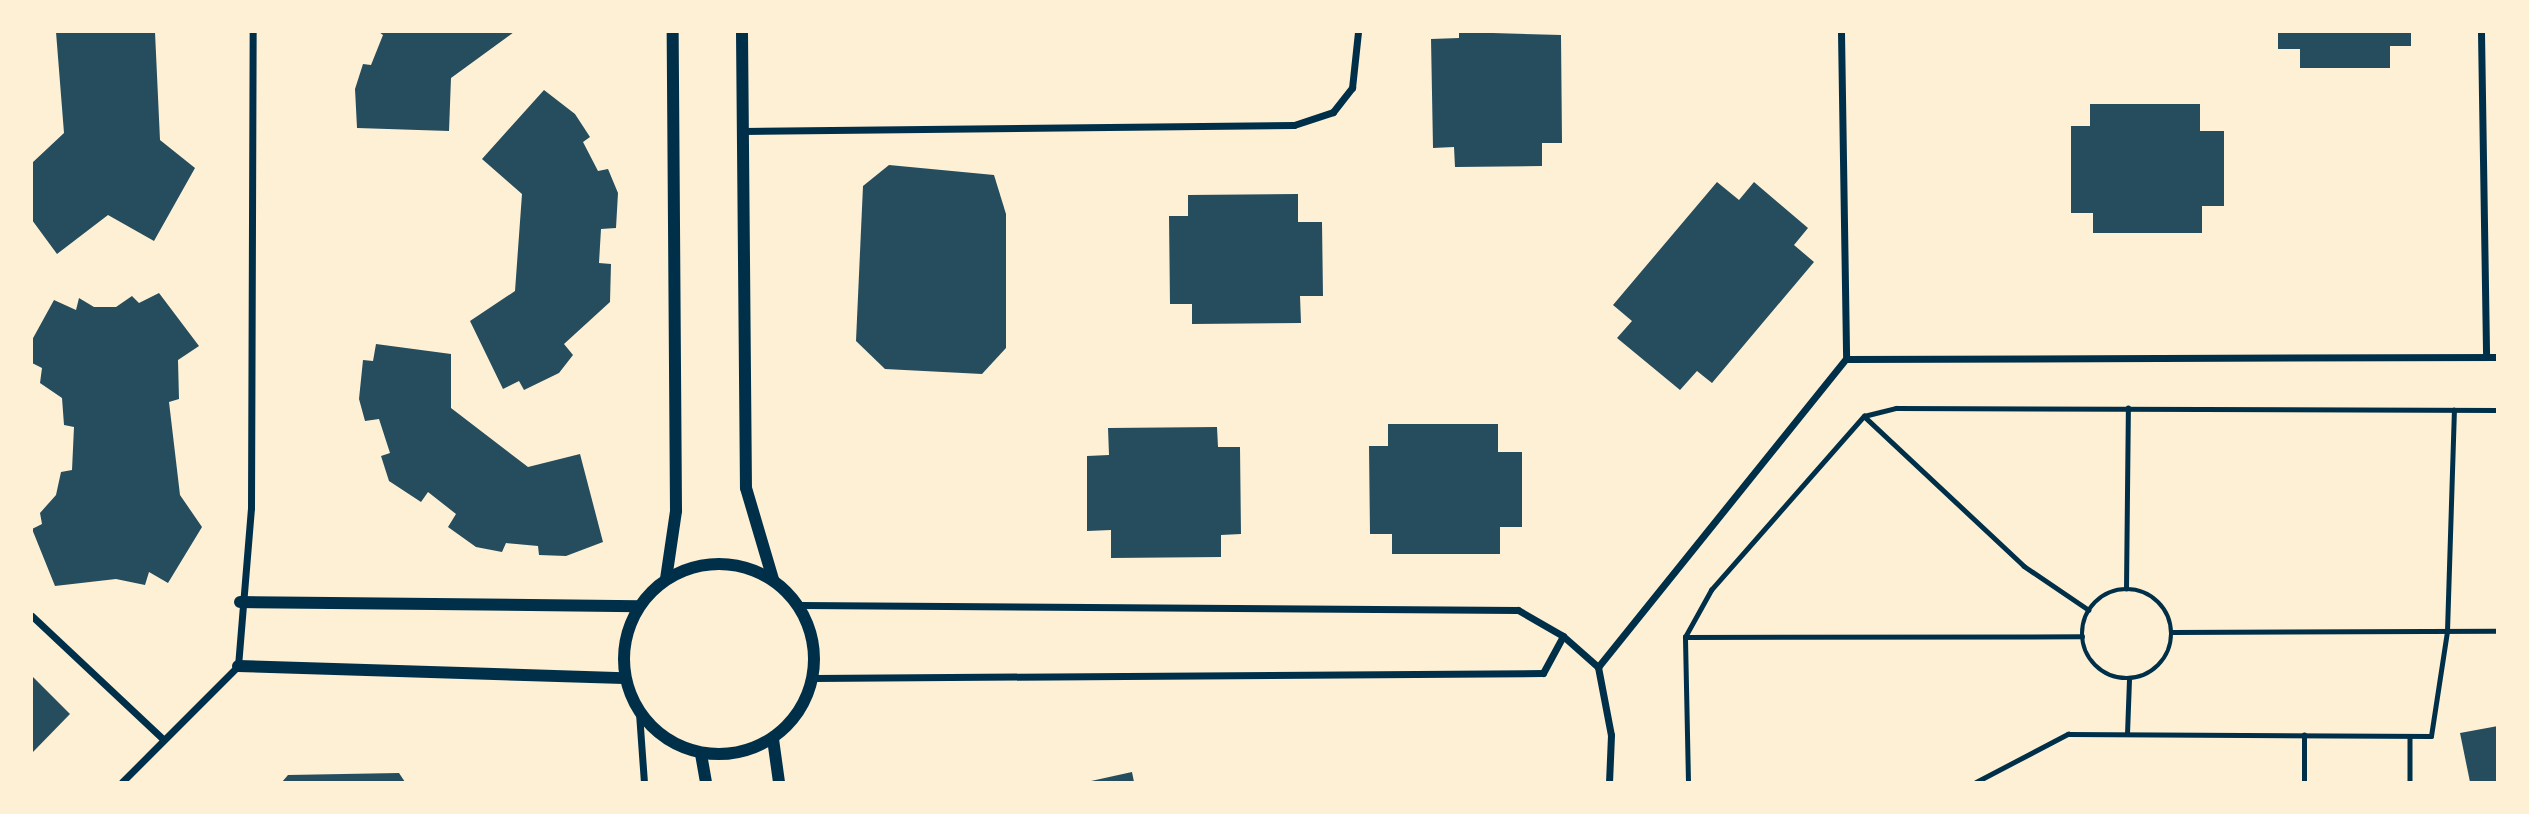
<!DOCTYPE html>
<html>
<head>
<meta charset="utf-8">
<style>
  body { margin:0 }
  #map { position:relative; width:2529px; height:814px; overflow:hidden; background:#fdf0d5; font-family:Georgia,serif }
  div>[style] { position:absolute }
  .building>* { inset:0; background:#264d5e }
  .path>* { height:4.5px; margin:-2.25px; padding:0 2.25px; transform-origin:2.25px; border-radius:2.25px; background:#003049 }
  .path>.ring { margin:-2.25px; padding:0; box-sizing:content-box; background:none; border:4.5px solid #003049; border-radius:50% }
  .minor>* { height:7px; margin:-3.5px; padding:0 3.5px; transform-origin:3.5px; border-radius:3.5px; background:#003049 }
  .tertiary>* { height:12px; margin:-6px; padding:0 6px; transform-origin:6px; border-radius:6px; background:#003049 }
  .tertiary>.ring { margin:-6px; padding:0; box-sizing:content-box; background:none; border:12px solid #003049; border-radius:50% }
  span { translate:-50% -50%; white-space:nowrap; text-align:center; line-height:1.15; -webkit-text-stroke:7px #fdf0d5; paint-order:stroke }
  .frame { position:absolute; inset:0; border:33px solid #fdf0d5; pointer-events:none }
</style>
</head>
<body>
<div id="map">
  <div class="building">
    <i style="clip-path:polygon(56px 32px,155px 32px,160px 140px,195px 168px,154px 241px,108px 215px,57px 254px,32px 220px,32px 163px,64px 133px)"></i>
    <i style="clip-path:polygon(379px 32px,514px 32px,451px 78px,449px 131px,357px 128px,355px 89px,363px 64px,371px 65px,383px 35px)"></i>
    <i style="clip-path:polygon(1459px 32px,1561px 35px,1562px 143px,1542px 143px,1542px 166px,1455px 167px,1454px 147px,1433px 148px,1431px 39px,1459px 38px)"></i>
    <i style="clip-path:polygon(2278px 32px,2411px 32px,2411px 46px,2390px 46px,2390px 68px,2300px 68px,2300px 49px,2278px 49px)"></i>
    <i style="clip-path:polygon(544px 90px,575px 114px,590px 137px,583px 142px,598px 171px,608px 169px,618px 193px,616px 228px,601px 229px,599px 263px,611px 264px,610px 302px,564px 344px,573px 355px,559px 373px,524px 390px,519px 381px,503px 389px,470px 321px,515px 291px,522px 194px,482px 159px)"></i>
    <i style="clip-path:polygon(2090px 104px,2200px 104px,2200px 131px,2224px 131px,2224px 206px,2202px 206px,2202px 233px,2093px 233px,2093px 213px,2071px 213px,2071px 126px,2090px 126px)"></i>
    <i style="clip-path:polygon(889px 165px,994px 175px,1006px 214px,1006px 348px,982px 374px,885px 369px,856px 341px,863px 186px)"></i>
    <i style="clip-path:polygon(1717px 182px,1739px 200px,1754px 182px,1808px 228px,1794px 245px,1814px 262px,1712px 383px,1697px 371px,1680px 390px,1617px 338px,1632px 321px,1613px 305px)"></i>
    <i style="clip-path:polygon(1298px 194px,1298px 222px,1322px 222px,1323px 296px,1300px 296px,1301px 323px,1192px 324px,1192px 304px,1170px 304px,1169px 216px,1188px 216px,1188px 195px)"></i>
    <i style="clip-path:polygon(159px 293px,199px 346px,178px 360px,179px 399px,169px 402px,180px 495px,202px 527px,168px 583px,149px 572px,145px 585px,116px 579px,55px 586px,32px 529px,42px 524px,40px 513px,56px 495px,61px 472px,72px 470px,74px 427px,64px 425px,62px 398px,40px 383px,42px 368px,32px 363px,32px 340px,54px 300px,76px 310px,79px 298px,94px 307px,116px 307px,132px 296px,139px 303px)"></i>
    <i style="clip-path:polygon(376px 344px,451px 354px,451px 408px,528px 467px,580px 454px,603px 542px,566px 556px,539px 555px,538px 546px,506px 543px,502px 552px,476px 547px,448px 527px,456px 514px,428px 492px,421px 502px,389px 481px,381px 456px,390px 453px,379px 419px,365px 421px,359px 399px,363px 360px,373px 361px)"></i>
    <i style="clip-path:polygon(1388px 424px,1498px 424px,1498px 452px,1522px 452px,1522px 527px,1500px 527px,1500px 554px,1392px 554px,1392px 534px,1370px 534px,1369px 446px,1388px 446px)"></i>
    <i style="clip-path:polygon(1217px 427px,1218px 447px,1240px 447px,1241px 534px,1221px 535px,1221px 557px,1111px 558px,1111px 530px,1087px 531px,1087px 456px,1109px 455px,1108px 428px)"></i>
    <i style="clip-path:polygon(32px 676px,70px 714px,32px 753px)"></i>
    <i style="clip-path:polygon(2498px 726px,2498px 782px,2470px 782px,2460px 733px)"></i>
    <i style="clip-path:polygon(1132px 772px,1134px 782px,1092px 782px,1091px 781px)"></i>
    <i style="clip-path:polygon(399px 773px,405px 782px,282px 782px,288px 775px)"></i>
  </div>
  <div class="path">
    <i style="left:1865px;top:417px;width:218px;rotate:43.1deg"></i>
    <i style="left:2024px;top:566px;width:78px;rotate:34.1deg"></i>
    <i style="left:2126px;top:589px;width:181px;rotate:-89.4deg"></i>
    <i class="ring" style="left:2082px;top:589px;width:85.5px;height:85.5px"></i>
    <i style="left:2172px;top:632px;width:326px;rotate:-0.2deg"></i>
    <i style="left:1685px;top:637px;width:397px;rotate:-0.1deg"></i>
    <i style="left:2127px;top:734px;width:55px;rotate:-87.9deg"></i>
    <i style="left:2410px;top:736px;width:46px;rotate:90deg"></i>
    <i style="left:1688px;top:782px;width:145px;rotate:-91.2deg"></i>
    <i style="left:1685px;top:637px;width:54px;rotate:-61deg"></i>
    <i style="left:1711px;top:590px;width:232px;rotate:-48.7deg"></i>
    <i style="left:1864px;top:416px;width:33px;rotate:-14deg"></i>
    <i style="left:1896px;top:408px;width:602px;rotate:0.19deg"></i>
    <i style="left:1976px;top:782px;width:104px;rotate:-27.6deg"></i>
    <i style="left:2068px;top:734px;width:363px;rotate:0.3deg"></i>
    <i style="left:2431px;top:736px;width:106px;rotate:-81.3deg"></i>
    <i style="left:2447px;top:631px;width:221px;rotate:-88.2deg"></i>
    <i style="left:2304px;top:782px;width:47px;rotate:-90deg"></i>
  </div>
  <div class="minor">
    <i style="left:1841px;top:32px;width:327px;rotate:89.1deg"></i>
    <i style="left:2481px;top:32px;width:325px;rotate:89.1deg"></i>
    <i style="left:743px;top:131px;width:551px;rotate:-0.62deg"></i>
    <i style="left:1294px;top:125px;width:41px;rotate:-18.4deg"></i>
    <i style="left:1333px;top:112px;width:31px;rotate:-52deg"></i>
    <i style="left:1352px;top:88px;width:56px;rotate:-83.9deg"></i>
    <i style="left:800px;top:605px;width:718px;rotate:0.4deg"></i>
    <i style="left:1518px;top:610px;width:52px;rotate:30deg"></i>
    <i style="left:1563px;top:636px;width:47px;rotate:41.5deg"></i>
    <i style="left:1598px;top:667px;width:69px;rotate:79.2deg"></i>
    <i style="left:1611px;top:735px;width:47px;rotate:92.4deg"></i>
    <i style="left:32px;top:616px;width:180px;rotate:43.2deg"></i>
    <i style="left:1598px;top:667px;width:395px;rotate:-51.2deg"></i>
    <i style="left:1846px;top:359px;width:652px;rotate:-0.18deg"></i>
    <i style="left:814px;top:678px;width:729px;rotate:-0.39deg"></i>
    <i style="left:1543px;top:673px;width:42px;rotate:-61.6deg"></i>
    <i style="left:639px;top:713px;width:69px;rotate:85.9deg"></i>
    <i style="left:122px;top:782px;width:164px;rotate:-45deg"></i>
    <i style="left:238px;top:666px;width:159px;rotate:-85.3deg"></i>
    <i style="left:251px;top:508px;width:476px;rotate:-89.8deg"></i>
  </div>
  <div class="tertiary">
    <i style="left:742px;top:32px;width:456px;rotate:89.5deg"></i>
    <i style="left:746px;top:488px;width:95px;rotate:73.5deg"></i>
    <i class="ring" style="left:624px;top:564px;width:178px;height:178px"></i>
    <i style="left:666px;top:579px;width:69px;rotate:-81.6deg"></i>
    <i style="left:676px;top:511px;width:479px;rotate:-90.4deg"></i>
    <i style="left:240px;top:602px;width:399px;rotate:0.6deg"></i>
    <i style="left:238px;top:666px;width:386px;rotate:1.8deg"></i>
    <i style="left:773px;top:739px;width:43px;rotate:82.1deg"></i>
    <i style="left:701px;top:754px;width:28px;rotate:80deg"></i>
  </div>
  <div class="frame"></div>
</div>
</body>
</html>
